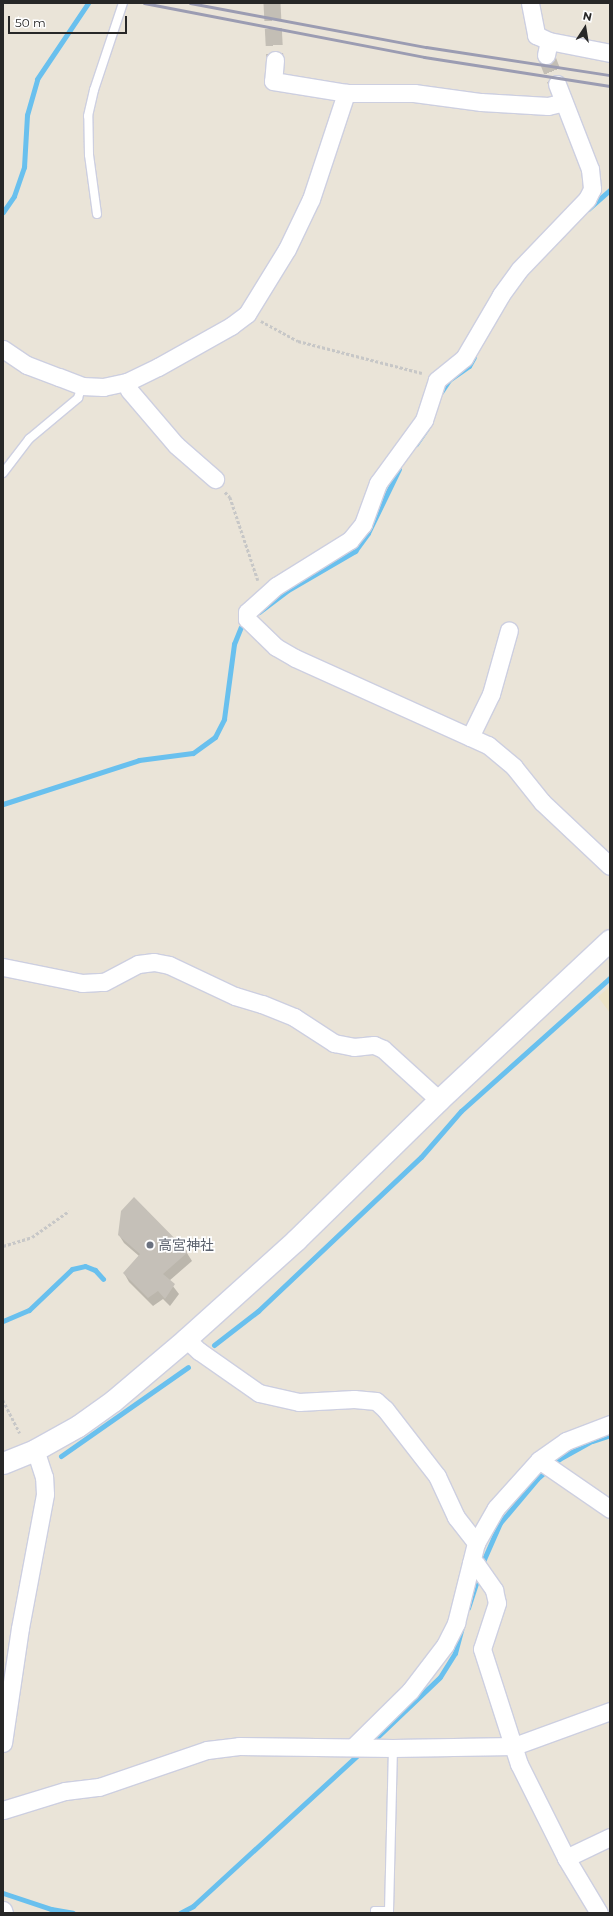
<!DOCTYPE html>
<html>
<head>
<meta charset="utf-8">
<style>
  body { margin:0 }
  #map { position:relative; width:613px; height:1916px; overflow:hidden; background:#eae4d8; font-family:Montserrat,"Noto Sans JP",sans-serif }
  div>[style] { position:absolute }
  .education>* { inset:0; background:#ece3c6 }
  .shadow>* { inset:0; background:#0003 }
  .stream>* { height:5px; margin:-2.5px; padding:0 2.5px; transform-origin:2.5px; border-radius:2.5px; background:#69c0ee }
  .building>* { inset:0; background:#c5c0b8 }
  .minor-tunnel>* { height:17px; margin-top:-8.5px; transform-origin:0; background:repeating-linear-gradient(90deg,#c3beb5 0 17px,transparent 0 25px) }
  .path>* { height:2.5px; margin-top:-1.25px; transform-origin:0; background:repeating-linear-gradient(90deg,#c7c7c7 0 3px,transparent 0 5px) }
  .roads { filter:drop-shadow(1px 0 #cdcfe0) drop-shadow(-1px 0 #cdcfe0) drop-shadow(0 1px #cdcfe0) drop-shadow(0 -1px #cdcfe0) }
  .service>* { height:8px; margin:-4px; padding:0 4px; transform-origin:4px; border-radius:4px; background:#fff }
  .minor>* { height:17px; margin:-8.5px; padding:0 8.5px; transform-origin:8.5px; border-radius:8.5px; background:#fff }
  .tertiary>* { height:21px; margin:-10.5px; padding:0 10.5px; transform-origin:10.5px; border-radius:10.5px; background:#fff }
  .rail>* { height:3px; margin:-1.5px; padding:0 1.5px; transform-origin:1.5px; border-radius:1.5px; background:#9b9cb2 }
  .dots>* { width:11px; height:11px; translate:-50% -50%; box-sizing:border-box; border:2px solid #fff; border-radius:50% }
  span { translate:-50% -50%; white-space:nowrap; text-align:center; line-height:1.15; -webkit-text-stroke:3.5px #fff; paint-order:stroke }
  .worship-label { font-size:14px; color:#5b616d }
  .left { translate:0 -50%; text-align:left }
  .frame { position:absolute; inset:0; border:4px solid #272727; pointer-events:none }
  .north { position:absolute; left:565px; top:8px; width:40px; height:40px; -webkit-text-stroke:3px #fff; paint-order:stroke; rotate:12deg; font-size:11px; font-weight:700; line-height:16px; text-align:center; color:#272727 }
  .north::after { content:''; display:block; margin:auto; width:14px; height:18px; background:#272727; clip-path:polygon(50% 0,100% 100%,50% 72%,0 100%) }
  .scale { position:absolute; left:8px; top:16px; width:119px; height:18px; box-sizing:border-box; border:2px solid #272727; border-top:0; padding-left:5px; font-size:12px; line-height:14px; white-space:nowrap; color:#272727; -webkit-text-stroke:3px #fff; paint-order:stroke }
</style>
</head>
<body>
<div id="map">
  <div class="education">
    <i style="clip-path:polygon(610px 986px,610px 1013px,598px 997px)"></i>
  </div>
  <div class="shadow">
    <i style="clip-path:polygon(119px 1235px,187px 1253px,192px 1261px,169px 1281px,179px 1294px,170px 1306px,163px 1299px,153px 1306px,129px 1282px,124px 1273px,139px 1256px,124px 1243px)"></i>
  </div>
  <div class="stream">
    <i style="left:588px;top:209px;width:29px;rotate:-41deg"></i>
    <i style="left:3px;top:212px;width:19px;rotate:-55deg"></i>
    <i style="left:14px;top:196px;width:31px;rotate:-71deg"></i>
    <i style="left:24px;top:167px;width:52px;rotate:-86.7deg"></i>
    <i style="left:27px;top:115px;width:37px;rotate:-74deg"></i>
    <i style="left:37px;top:79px;width:92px;rotate:-56.1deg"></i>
    <i style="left:441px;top:392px;width:14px;rotate:-56deg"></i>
    <i style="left:449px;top:380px;width:24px;rotate:-35deg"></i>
    <i style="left:469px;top:366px;width:10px;rotate:-61deg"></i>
    <i style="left:416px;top:444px;width:19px;rotate:-55deg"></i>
    <i style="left:259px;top:612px;width:36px;rotate:-37deg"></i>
    <i style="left:288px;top:590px;width:78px;rotate:-30.2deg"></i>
    <i style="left:355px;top:551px;width:22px;rotate:-54deg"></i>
    <i style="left:368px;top:533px;width:71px;rotate:-64.2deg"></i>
    <i style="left:3px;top:804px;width:143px;rotate:-17.9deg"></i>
    <i style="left:139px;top:760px;width:54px;rotate:-7.4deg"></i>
    <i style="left:193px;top:753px;width:27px;rotate:-36deg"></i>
    <i style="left:215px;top:737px;width:20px;rotate:-63deg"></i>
    <i style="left:224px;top:719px;width:76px;rotate:-82.4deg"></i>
    <i style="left:234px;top:644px;width:18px;rotate:-68deg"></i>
    <i style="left:3px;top:1321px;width:28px;rotate:-23deg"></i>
    <i style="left:29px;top:1310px;width:59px;rotate:-43.6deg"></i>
    <i style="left:72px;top:1269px;width:13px;rotate:-13deg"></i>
    <i style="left:85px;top:1266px;width:11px;rotate:22deg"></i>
    <i style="left:95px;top:1270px;width:12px;rotate:48deg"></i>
    <i style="left:214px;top:1345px;width:56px;rotate:-37.7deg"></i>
    <i style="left:258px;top:1311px;width:224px;rotate:-43.4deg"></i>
    <i style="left:421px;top:1157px;width:61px;rotate:-49deg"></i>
    <i style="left:461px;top:1111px;width:200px;rotate:-41.8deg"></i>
    <i style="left:61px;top:1456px;width:155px;rotate:-35deg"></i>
    <i style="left:481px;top:1566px;width:47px;rotate:-66.2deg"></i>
    <i style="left:500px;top:1523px;width:57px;rotate:-49.9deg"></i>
    <i style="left:537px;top:1479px;width:30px;rotate:-42deg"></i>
    <i style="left:559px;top:1459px;width:38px;rotate:-29deg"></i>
    <i style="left:592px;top:1441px;width:19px;rotate:-18deg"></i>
    <i style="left:468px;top:1608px;width:36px;rotate:-72deg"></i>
    <i style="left:371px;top:1743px;width:95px;rotate:-43.7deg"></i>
    <i style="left:440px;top:1677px;width:28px;rotate:-58deg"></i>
    <i style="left:455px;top:1653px;width:27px;rotate:-75deg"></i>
    <i style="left:3px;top:1893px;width:51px;rotate:18.4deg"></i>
    <i style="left:51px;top:1909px;width:22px;rotate:10deg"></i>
    <i style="left:180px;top:1913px;width:15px;rotate:-28deg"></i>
    <i style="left:193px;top:1906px;width:228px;rotate:-42.5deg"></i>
  </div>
  <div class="building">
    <i style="clip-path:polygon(134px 1197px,188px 1252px,163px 1274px,175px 1284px,165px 1299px,158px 1291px,148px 1298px,123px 1273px,140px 1254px,118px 1235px,121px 1211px)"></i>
  </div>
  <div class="minor-tunnel">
    <i style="left:272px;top:3px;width:57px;rotate:87deg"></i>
    <i style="left:546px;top:55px;width:31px;rotate:69deg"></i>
  </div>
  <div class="path">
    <i style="left:261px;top:321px;width:42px;rotate:28.4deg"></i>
    <i style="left:298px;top:341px;width:128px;rotate:14.5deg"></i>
    <i style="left:225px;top:492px;width:7px;rotate:45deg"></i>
    <i style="left:230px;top:497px;width:88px;rotate:71.4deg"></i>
    <i style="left:3px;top:1246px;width:30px;rotate:-17deg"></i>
    <i style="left:32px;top:1237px;width:45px;rotate:-35.1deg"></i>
    <i style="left:3px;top:1400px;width:37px;rotate:63deg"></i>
  </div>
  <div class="roads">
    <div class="service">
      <i style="left:97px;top:214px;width:60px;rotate:-97.7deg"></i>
      <i style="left:89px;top:155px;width:39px;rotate:-91deg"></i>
      <i style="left:88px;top:116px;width:27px;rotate:-77deg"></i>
      <i style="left:94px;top:90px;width:92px;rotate:-71.6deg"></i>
      <i style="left:3px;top:473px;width:43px;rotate:-52.6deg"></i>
      <i style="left:29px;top:439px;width:64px;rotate:-39.9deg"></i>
      <i style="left:78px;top:398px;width:13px;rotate:-72deg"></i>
      <i style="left:375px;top:1913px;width:2px;rotate:-90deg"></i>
      <i style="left:375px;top:1911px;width:14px"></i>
      <i style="left:389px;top:1911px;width:163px;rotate:-88.6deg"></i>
    </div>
    <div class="minor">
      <i style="left:530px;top:3px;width:33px;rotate:79deg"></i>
      <i style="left:536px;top:35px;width:14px;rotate:25deg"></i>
      <i style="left:549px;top:41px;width:62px;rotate:11.1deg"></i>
      <i style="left:546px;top:55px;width:14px;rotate:-78deg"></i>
      <i style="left:275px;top:60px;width:21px;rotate:95deg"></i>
      <i style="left:273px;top:81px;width:74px;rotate:9.3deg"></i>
      <i style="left:346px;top:93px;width:68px"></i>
      <i style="left:414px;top:93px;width:68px;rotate:7.7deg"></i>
      <i style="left:481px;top:102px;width:67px;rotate:3.4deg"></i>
      <i style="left:548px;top:106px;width:16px;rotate:-14deg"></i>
      <i style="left:557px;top:84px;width:91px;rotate:68.8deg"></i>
      <i style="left:590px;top:169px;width:20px;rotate:84deg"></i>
      <i style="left:592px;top:189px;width:11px;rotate:117deg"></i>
      <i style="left:587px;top:199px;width:98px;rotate:133.8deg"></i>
      <i style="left:519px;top:270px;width:31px;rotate:126deg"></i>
      <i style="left:501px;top:295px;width:73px;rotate:120.4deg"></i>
      <i style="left:464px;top:358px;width:35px;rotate:141deg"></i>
      <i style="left:437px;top:380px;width:42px;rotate:108deg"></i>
      <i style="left:424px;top:420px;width:78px;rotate:126.1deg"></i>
      <i style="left:378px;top:483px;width:44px;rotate:110.1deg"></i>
      <i style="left:363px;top:524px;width:21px;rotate:129deg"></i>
      <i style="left:350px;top:540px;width:87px;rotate:148.1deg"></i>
      <i style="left:276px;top:586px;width:39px;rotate:138deg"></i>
      <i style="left:247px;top:612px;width:7px;rotate:90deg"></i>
      <i style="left:247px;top:619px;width:40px;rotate:44deg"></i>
      <i style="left:276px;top:647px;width:22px;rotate:30deg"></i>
      <i style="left:295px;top:658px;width:212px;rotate:24.3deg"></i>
      <i style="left:488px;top:745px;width:34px;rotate:40deg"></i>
      <i style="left:514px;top:767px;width:45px;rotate:51.3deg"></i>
      <i style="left:542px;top:802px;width:93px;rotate:43.3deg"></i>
      <i style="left:3px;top:349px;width:29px;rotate:34deg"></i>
      <i style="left:27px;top:365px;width:34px;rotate:21deg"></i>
      <i style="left:59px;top:377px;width:25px;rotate:21deg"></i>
      <i style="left:82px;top:386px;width:21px;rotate:3deg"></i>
      <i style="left:103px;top:387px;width:25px;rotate:-12deg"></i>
      <i style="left:127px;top:382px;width:34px;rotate:-26deg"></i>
      <i style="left:158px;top:367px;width:84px;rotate:-29.3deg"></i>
      <i style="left:231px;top:326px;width:20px;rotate:-37deg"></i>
      <i style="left:247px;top:314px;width:76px;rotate:-58.4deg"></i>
      <i style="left:287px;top:249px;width:55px;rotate:-64.4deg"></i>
      <i style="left:311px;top:199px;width:112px;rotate:-71.7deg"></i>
      <i style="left:127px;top:382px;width:8px;rotate:76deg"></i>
      <i style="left:129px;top:390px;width:72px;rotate:49.5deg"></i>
      <i style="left:176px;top:445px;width:52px;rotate:41.1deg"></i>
      <i style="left:470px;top:737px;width:48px;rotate:-64deg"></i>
      <i style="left:491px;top:694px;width:66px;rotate:-74.3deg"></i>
      <i style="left:3px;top:967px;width:81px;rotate:11.4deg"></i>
      <i style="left:82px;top:983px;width:22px;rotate:-3deg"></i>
      <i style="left:104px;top:982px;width:38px;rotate:-28deg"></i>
      <i style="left:138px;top:964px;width:16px;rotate:-7deg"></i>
      <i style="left:154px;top:962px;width:15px;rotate:11deg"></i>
      <i style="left:169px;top:965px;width:73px;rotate:25.2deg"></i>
      <i style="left:235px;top:996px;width:28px;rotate:17deg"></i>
      <i style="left:262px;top:1004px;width:35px;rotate:22deg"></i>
      <i style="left:294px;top:1017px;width:48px;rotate:33deg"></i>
      <i style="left:334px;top:1043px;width:20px;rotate:11deg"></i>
      <i style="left:354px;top:1047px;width:20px;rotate:-6deg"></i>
      <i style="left:374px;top:1045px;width:10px;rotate:24deg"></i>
      <i style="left:383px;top:1049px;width:76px;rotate:42.3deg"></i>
      <i style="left:186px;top:1339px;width:18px;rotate:43deg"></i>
      <i style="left:199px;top:1351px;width:73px;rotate:35deg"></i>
      <i style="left:259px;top:1393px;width:41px;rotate:12.7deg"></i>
      <i style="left:299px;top:1402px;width:55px;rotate:-3.1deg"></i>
      <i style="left:354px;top:1399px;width:22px;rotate:5deg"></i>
      <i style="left:376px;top:1401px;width:12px;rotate:42deg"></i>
      <i style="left:385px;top:1409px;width:85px;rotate:52.2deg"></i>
      <i style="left:437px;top:1476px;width:45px;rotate:65.1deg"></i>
      <i style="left:456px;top:1517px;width:33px;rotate:52deg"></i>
      <i style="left:539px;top:1460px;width:86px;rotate:34.6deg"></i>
      <i style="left:471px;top:1563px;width:5px;rotate:11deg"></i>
      <i style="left:476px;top:1564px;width:32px;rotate:55deg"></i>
      <i style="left:494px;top:1590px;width:13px;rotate:77deg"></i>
      <i style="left:497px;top:1603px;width:48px;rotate:108.1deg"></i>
      <i style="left:482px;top:1649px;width:121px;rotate:72.2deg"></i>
      <i style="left:519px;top:1764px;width:105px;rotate:63.4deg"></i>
      <i style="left:566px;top:1858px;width:64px;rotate:59deg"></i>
      <i style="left:3px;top:1743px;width:116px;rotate:-81.6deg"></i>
      <i style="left:20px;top:1628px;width:136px;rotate:-79.4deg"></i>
      <i style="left:45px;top:1494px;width:17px;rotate:-93deg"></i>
      <i style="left:44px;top:1477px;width:28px;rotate:-108deg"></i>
      <i style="left:353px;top:1747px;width:80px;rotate:-44.5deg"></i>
      <i style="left:410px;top:1691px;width:58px;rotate:-52.7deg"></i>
      <i style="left:445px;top:1645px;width:25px;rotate:-63deg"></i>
      <i style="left:456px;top:1623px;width:82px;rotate:-76deg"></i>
      <i style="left:476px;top:1543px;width:40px;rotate:-60.3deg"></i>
      <i style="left:496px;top:1508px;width:64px;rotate:-48.1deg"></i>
      <i style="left:539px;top:1460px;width:33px;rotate:-35deg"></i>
      <i style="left:566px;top:1441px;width:47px;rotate:-21.1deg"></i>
      <i style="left:3px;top:1810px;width:65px;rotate:-17deg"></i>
      <i style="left:65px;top:1791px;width:34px;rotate:-7deg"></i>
      <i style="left:99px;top:1787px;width:114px;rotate:-18.9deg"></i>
      <i style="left:207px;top:1750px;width:32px;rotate:-7deg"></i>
      <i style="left:239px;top:1746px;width:154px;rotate:0.7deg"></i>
      <i style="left:393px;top:1748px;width:121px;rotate:-0.9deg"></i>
      <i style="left:514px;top:1746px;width:102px;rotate:-20deg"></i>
      <i style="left:566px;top:1858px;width:49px;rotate:-25.5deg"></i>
      <i style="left:3px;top:1910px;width:3px;rotate:72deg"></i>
    </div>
    <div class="tertiary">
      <i style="left:3px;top:1463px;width:35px;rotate:-22deg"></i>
      <i style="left:35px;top:1450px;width:49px;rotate:-29.2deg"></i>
      <i style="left:78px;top:1426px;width:43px;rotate:-35.5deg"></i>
      <i style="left:113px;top:1401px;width:96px;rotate:-40.3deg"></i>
      <i style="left:186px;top:1339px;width:148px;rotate:-42deg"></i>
      <i style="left:296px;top:1240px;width:200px;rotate:-44.4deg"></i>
      <i style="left:439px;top:1100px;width:234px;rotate:-43.1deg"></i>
    </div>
  </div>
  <div class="rail">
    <i style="left:144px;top:3px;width:285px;rotate:10.9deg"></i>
    <i style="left:424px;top:57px;width:188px;rotate:8.9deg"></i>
    <i style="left:190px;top:3px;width:240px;rotate:10.6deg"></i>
    <i style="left:426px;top:47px;width:186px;rotate:8.7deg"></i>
  </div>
  <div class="dots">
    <i style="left:150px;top:1245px;background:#6b7280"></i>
  </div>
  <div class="worship-label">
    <span class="left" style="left:158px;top:1245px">高宮神社</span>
  </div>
  <div class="frame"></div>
  <div class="north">N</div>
  <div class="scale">50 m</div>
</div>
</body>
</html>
